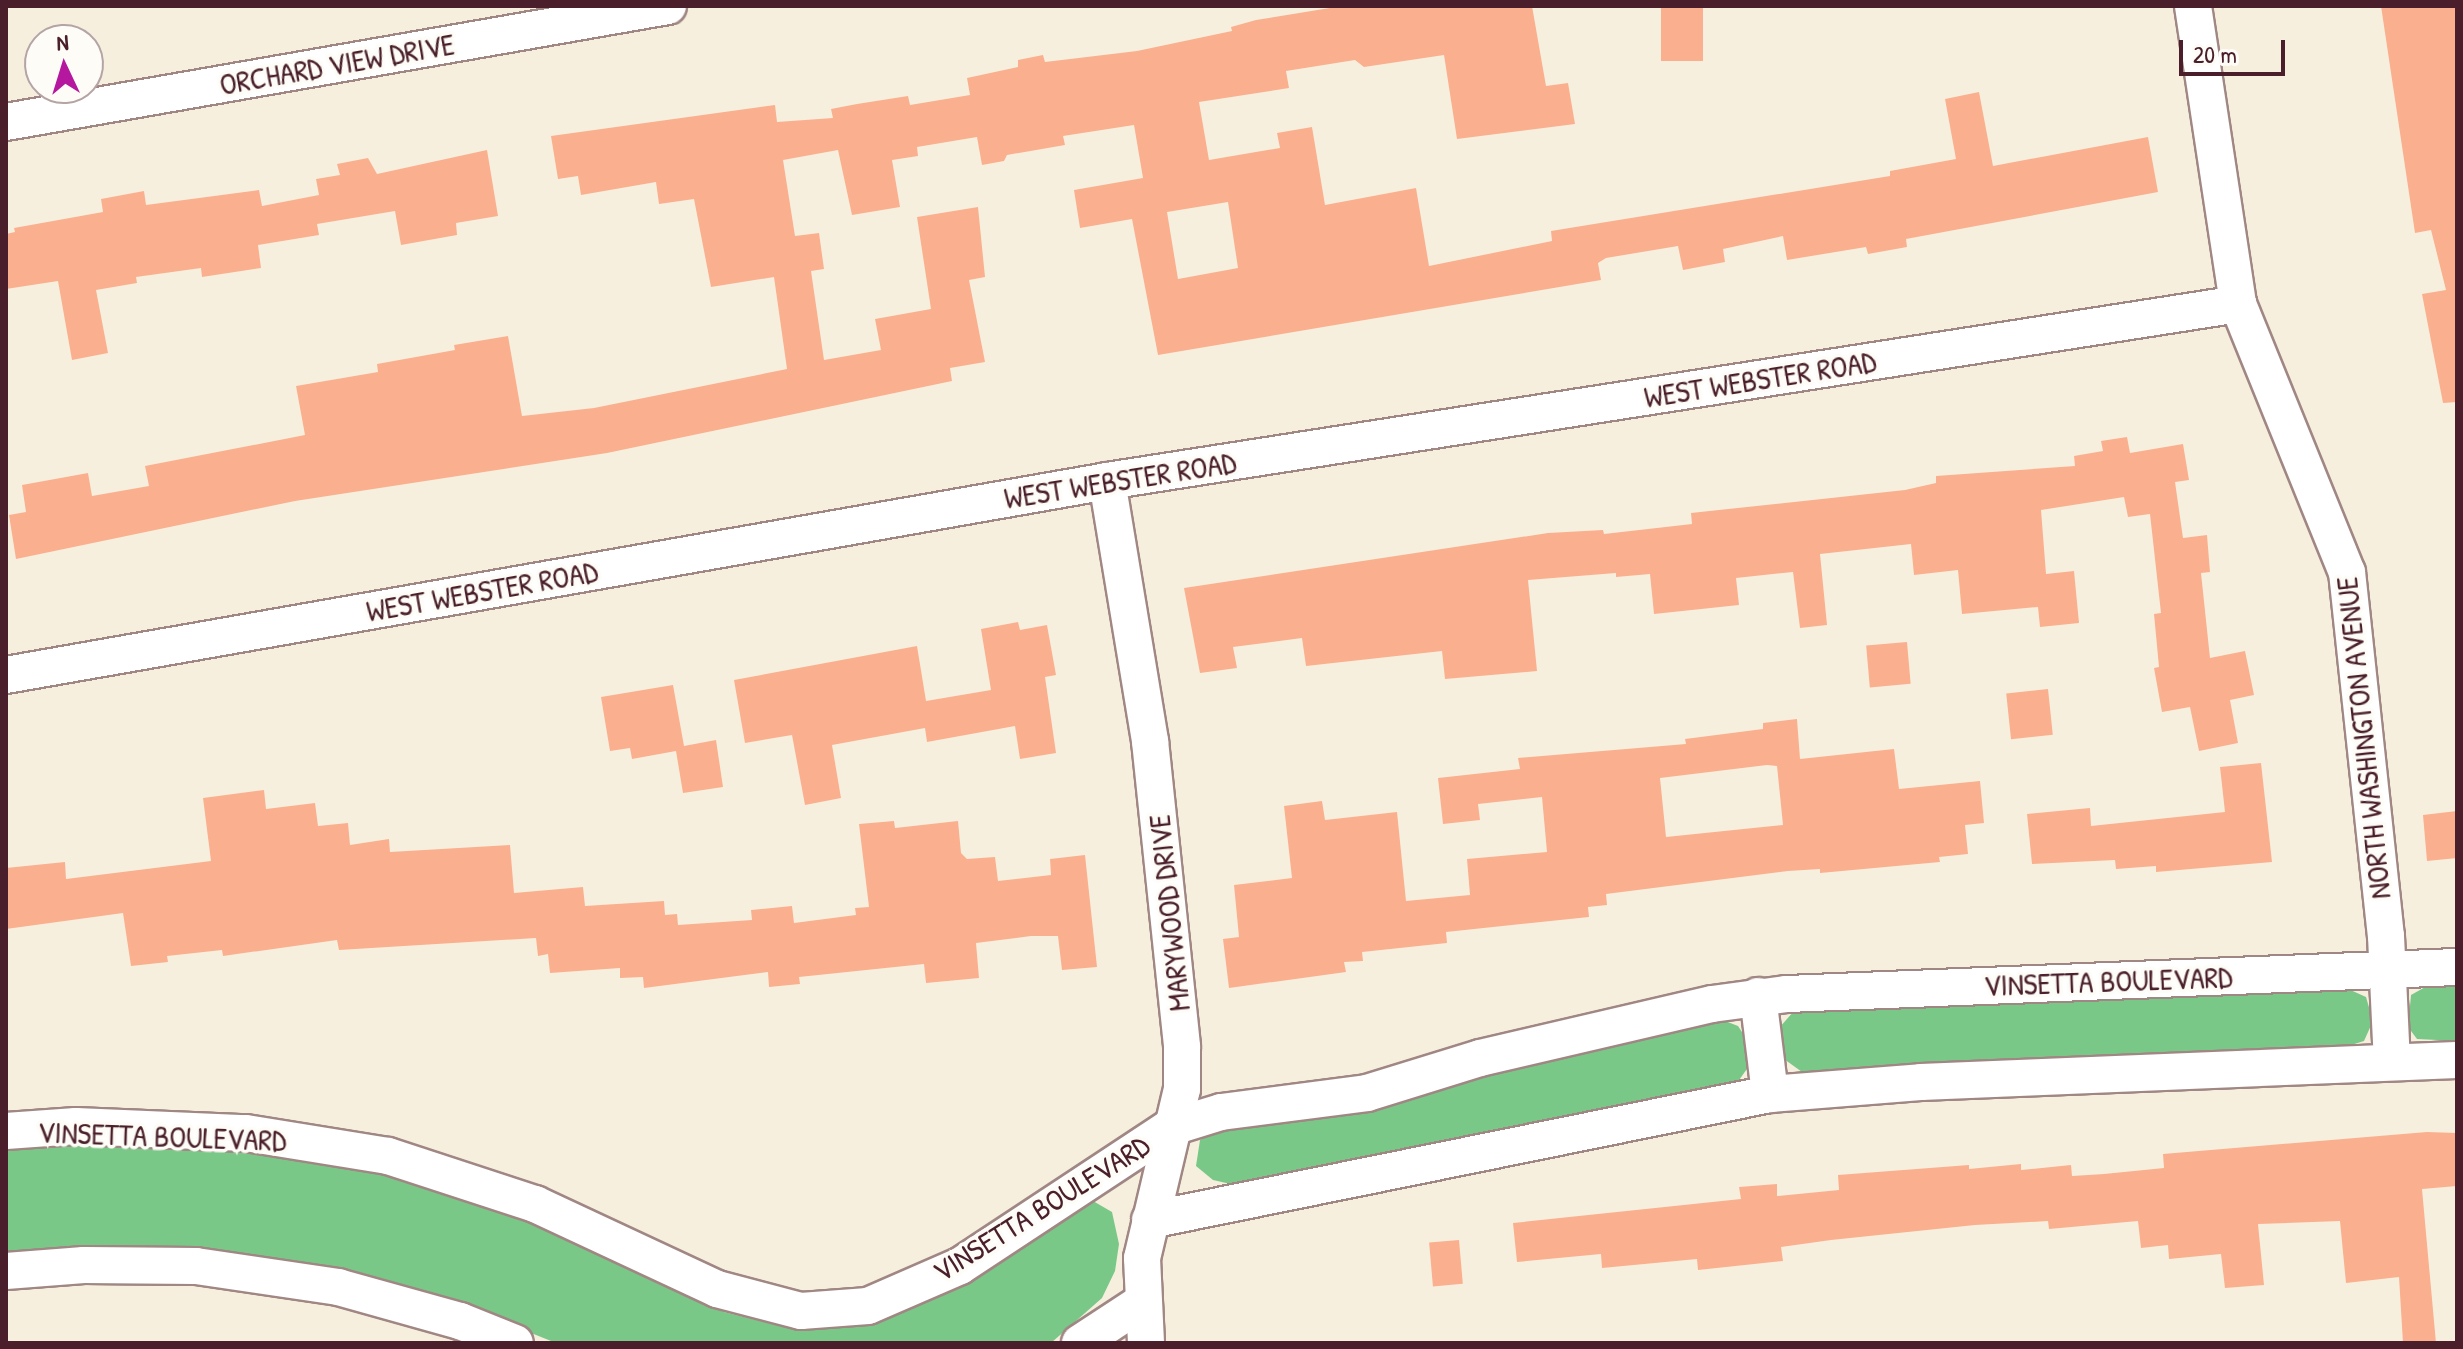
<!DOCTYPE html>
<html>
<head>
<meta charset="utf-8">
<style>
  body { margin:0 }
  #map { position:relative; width:2463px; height:1349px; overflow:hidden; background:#f7efde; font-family:"Patrick Hand",sans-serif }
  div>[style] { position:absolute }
  .green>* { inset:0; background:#7ac887 }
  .building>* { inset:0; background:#fab08e; transform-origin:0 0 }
  .roads { filter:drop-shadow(2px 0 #a08784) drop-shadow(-2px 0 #a08784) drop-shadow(0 2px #a08784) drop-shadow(0 -2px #a08784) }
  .street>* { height:36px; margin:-18px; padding:0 18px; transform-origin:18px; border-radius:18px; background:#fff }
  span { translate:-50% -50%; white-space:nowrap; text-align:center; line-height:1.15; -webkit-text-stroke:7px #fdfcf7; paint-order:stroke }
  .street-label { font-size:30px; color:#4a1f2b }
  .frame { position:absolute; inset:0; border:8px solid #4a1f2b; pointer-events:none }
  .north { position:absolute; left:24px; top:24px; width:80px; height:80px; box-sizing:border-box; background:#fdfcf7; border:2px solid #b5a4a5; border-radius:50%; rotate:356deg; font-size:22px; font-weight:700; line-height:32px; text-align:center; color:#4a1f2b }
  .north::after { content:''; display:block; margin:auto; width:28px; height:36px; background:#b5179e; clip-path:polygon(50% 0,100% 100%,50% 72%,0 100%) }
  .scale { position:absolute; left:2179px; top:40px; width:106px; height:36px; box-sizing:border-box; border:4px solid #4a1f2b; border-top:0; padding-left:10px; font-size:24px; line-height:28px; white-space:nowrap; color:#4a1f2b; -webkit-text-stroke:6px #fdfcf7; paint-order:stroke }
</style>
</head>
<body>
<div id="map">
  <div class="green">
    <i style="clip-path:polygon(2457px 983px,2457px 1041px,2417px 1039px,2408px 1027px,2411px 995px,2427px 986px)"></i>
    <i style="clip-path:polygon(2346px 988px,2366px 997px,2373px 1021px,2364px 1041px,2345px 1047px,1802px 1072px,1784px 1059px,1779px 1028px,1794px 1011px)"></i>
    <i style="clip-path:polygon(1720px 1019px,1738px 1026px,1746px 1038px,1749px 1066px,1737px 1083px,1235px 1185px,1213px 1180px,1196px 1166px,1200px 1140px,1216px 1131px)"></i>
    <i style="clip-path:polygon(146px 1140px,300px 1156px,393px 1175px,529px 1219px,724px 1312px,776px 1325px,808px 1327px,1093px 1201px,1112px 1212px,1119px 1244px,1115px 1271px,1102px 1298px,1051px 1343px,556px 1343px,461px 1305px,343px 1273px,82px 1248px,6px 1253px,6px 1144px)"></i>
  </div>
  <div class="building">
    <i style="clip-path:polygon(evenodd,1342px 6px,1532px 6px,1546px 86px,1568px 83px,1575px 124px,1457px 139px,1444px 55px,1364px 67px,1355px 60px,1286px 71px,1289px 88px,1199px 102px,1209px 160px,1280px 148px,1277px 133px,1312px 127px,1325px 205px,1416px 188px,1429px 266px,1552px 241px,1551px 231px,1890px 176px,1890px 171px,1956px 159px,1945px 99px,1979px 92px,1993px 166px,2148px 137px,2158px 192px,1906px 239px,1907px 247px,1868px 254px,1866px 247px,1787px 260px,1783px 236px,1723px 249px,1725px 262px,1683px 270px,1678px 246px,1606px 258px,1598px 263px,1601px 280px,1158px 355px,1132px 219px,1080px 228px,1074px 190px,1143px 178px,1134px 125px,1063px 136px,1065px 145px,1007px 155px,1004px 161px,982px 165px,977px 137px,917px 147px,918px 156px,892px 160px,900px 207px,852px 215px,838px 150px,783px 160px,795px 236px,819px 233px,824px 269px,811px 271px,824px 360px,881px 350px,875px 319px,931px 309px,917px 217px,978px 207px,985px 277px,969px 280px,985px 362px,950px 368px,952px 381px,607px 453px,295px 501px,16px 559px,9px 515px,26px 512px,22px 485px,88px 473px,92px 496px,149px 486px,145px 466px,305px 435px,296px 386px,378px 372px,377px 364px,455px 350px,454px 345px,508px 336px,522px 416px,594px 408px,787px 369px,774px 277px,711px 287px,694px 199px,659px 204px,656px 182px,581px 195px,578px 176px,558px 179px,551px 136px,775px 105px,777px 122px,833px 118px,831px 109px,857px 104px,908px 96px,910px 105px,970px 95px,967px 78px,1018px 67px,1018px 60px,1043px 55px,1045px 62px,1137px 51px,1232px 31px,1231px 27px,1256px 20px,1342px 6px,1228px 202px,1238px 268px,1178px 279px,1167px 212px,1228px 202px)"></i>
    <i style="left:1661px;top:6px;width:42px;height:55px"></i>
    <i style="clip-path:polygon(2381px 6px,2457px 6px,2457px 402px,2443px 403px,2422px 294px,2446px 290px,2431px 230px,2415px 233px)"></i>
    <i style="clip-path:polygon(487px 150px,498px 216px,456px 223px,457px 235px,401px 245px,395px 211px,317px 224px,319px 235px,258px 245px,261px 268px,202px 277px,201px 268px,136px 277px,137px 283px,96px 290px,108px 353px,72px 360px,58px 281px,6px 289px,6px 234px,15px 232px,14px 228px,103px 212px,101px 199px,144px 191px,146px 205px,259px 190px,262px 206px,319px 195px,316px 179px,340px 175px,337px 164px,368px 158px,377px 174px)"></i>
    <i style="clip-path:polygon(2127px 437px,2130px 453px,2183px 444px,2189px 480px,2175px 482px,2183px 538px,2207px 535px,2210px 572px,2201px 573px,2210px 658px,2245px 651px,2254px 695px,2230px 700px,2238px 743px,2199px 751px,2190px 707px,2162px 712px,2154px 668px,2159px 667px,2154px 614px,2161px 613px,2150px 514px,2128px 517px,2124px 497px,2041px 510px,2046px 574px,2074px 571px,2079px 623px,2040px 627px,2038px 607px,1962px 614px,1958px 570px,1914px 575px,1911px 544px,1820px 554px,1827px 625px,1800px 628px,1793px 572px,1736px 578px,1739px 605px,1654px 614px,1650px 574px,1616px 577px,1616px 573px,1528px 580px,1537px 671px,1445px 679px,1442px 651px,1306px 666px,1302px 638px,1233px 647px,1237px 668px,1200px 673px,1184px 588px,1548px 533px,1603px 530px,1604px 534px,1692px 524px,1691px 513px,1905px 490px,1936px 483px,1936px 476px,2075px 466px,2074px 456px,2103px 451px,2101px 441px)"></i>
    <i style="clip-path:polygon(1018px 622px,1020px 630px,1047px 625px,1056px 675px,1045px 677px,1056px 753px,1020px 759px,1015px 726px,927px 742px,925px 728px,832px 745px,841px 798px,805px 805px,792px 735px,745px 743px,734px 680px,917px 646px,926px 701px,991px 690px,981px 629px)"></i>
    <i style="left:1907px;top:642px;width:42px;height:41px;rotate:85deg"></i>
    <i style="clip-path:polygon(673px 685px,684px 746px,716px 740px,723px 787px,683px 793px,676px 751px,632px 759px,630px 748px,610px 751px,601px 697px)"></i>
    <i style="left:2048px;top:689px;width:46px;height:42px;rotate:84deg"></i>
    <i style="clip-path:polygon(evenodd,1797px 719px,1800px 759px,1894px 749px,1899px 789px,1980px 781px,1984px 823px,1965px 825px,1968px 854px,1939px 857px,1940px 862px,1820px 873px,1820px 869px,1788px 871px,1606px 894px,1607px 905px,1588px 907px,1589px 917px,1446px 932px,1447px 943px,1362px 952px,1363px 961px,1344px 962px,1346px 972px,1229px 988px,1223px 939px,1239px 937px,1234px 885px,1292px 878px,1284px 806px,1322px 801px,1325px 820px,1397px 812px,1406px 901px,1470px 895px,1467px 859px,1547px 852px,1542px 797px,1478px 804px,1480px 820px,1443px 824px,1438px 778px,1520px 769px,1518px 758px,1686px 744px,1685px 739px,1763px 729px,1763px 723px,1797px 719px,1767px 765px,1777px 766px,1783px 825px,1666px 837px,1660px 778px,1767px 765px)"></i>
    <i style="clip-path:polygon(2261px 763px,2272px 862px,2156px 872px,2156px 866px,2116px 869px,2115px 860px,2032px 864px,2027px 814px,2090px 808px,2091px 826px,2225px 812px,2220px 767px)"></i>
    <i style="clip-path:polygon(264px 790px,266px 809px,315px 803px,318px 826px,348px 823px,350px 845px,389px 839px,390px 852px,510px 845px,514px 893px,583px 887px,585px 906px,664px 901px,665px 915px,677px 914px,678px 925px,752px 920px,751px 910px,792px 906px,794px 923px,856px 915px,855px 908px,869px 907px,859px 824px,894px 821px,895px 828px,958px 821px,961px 853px,967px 859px,995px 857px,998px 881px,1051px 875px,1050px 859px,1085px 855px,1097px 967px,1062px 970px,1058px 936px,1031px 936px,976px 943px,979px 978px,926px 983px,924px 964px,799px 977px,800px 984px,769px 987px,768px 972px,644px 988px,643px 977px,620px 978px,620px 968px,550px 973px,548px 954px,538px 956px,536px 938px,339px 950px,337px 940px,223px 956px,222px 950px,167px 956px,168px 962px,131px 966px,123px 913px,6px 929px,6px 868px,65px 862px,66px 879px,211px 861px,203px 798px)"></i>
    <i style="clip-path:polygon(2457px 811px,2457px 858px,2427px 861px,2423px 815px)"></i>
    <i style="clip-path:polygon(2427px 1132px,2457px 1133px,2457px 1186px,2422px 1189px,2436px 1343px,2403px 1343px,2399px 1277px,2346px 1283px,2340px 1221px,2258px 1224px,2264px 1285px,2225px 1288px,2221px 1254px,2169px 1259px,2168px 1245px,2141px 1248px,2138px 1221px,2049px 1229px,2048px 1221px,1975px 1225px,1831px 1240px,1781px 1247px,1783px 1261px,1698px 1270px,1697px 1259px,1602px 1268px,1601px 1254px,1517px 1262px,1513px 1223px,1741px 1199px,1739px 1187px,1777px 1184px,1777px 1196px,1839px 1190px,1838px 1175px,1969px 1165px,1969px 1169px,2021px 1164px,2021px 1170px,2071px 1165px,2072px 1176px,2104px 1174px,2164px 1168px,2163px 1154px)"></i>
    <i style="left:1459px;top:1240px;width:44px;height:30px;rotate:85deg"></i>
  </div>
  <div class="roads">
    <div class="street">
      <i style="left:2193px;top:6px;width:301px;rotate:81.4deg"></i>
      <i style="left:2238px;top:304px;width:289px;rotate:67.9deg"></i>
      <i style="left:2347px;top:572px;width:366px;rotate:83.9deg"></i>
      <i style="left:2386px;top:936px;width:126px;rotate:87.3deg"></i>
      <i style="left:6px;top:122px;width:672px;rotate:-9.94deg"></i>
      <i style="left:1107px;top:481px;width:264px;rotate:80.6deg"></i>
      <i style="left:1150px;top:741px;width:308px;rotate:84deg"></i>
      <i style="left:1182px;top:1047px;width:42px;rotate:90deg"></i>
      <i style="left:1182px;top:1089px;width:174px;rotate:103.3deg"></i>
      <i style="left:1142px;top:1258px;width:85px;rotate:87.3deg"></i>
      <i style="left:6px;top:675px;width:1118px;rotate:-9.99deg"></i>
      <i style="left:1107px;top:481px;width:1145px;rotate:-8.89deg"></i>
      <i style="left:1758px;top:996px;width:99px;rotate:83deg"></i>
      <i style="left:6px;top:1131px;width:70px;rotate:-4.1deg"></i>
      <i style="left:76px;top:1126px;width:170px;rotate:2.4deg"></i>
      <i style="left:246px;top:1133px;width:144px;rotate:9.2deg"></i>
      <i style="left:388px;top:1156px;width:155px;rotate:18.1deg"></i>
      <i style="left:535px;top:1204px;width:201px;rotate:25deg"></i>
      <i style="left:717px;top:1289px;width:87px;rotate:14.7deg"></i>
      <i style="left:801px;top:1311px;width:67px;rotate:-4.3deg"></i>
      <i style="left:868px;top:1306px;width:100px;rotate:-23.5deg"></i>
      <i style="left:960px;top:1266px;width:250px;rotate:-33.4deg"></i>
      <i style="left:1169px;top:1128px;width:54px;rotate:-17.1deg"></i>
      <i style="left:1221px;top:1112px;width:147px;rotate:-7.4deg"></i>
      <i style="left:1367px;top:1093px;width:118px;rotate:-17.2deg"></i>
      <i style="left:1480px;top:1058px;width:238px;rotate:-13.1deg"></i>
      <i style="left:1712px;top:1004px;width:76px;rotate:-7.6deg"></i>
      <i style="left:1787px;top:994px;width:671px;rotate:-2.31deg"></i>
      <i style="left:1150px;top:1220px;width:633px;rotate:-11.49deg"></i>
      <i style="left:1770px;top:1094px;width:151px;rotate:-4.5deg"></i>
      <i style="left:1921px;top:1082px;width:536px;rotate:-2.35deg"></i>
      <i style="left:6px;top:1271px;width:78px;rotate:-4.4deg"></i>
      <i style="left:84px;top:1265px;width:112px;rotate:0.5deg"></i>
      <i style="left:196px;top:1266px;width:144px;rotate:8.4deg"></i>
      <i style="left:338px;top:1287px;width:127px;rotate:15.6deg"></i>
      <i style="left:460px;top:1321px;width:59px;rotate:21.8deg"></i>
      <i style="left:1080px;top:1343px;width:73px;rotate:-33.3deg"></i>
    </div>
  </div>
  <div class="street-label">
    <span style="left:337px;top:64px;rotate:-10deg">ORCHARD VIEW DRIVE</span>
    <span style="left:1760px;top:379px;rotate:-9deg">WEST WEBSTER ROAD</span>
    <span style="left:1120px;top:480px;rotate:-9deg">WEST WEBSTER ROAD</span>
    <span style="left:482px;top:591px;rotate:-10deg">WEST WEBSTER ROAD</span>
    <span style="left:2363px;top:738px;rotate:-96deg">NORTH WASHINGTON AVENUE</span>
    <span style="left:1169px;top:913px;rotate:-96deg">MARYWOOD DRIVE</span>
    <span style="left:2108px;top:981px;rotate:-2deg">VINSETTA BOULEVARD</span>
    <span style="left:162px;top:1136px;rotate:2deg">VINSETTA BOULEVARD</span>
    <span style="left:1041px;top:1208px;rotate:-32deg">VINSETTA BOULEVARD</span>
  </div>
  <div class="frame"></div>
  <div class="north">N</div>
  <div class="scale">20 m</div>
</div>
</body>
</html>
